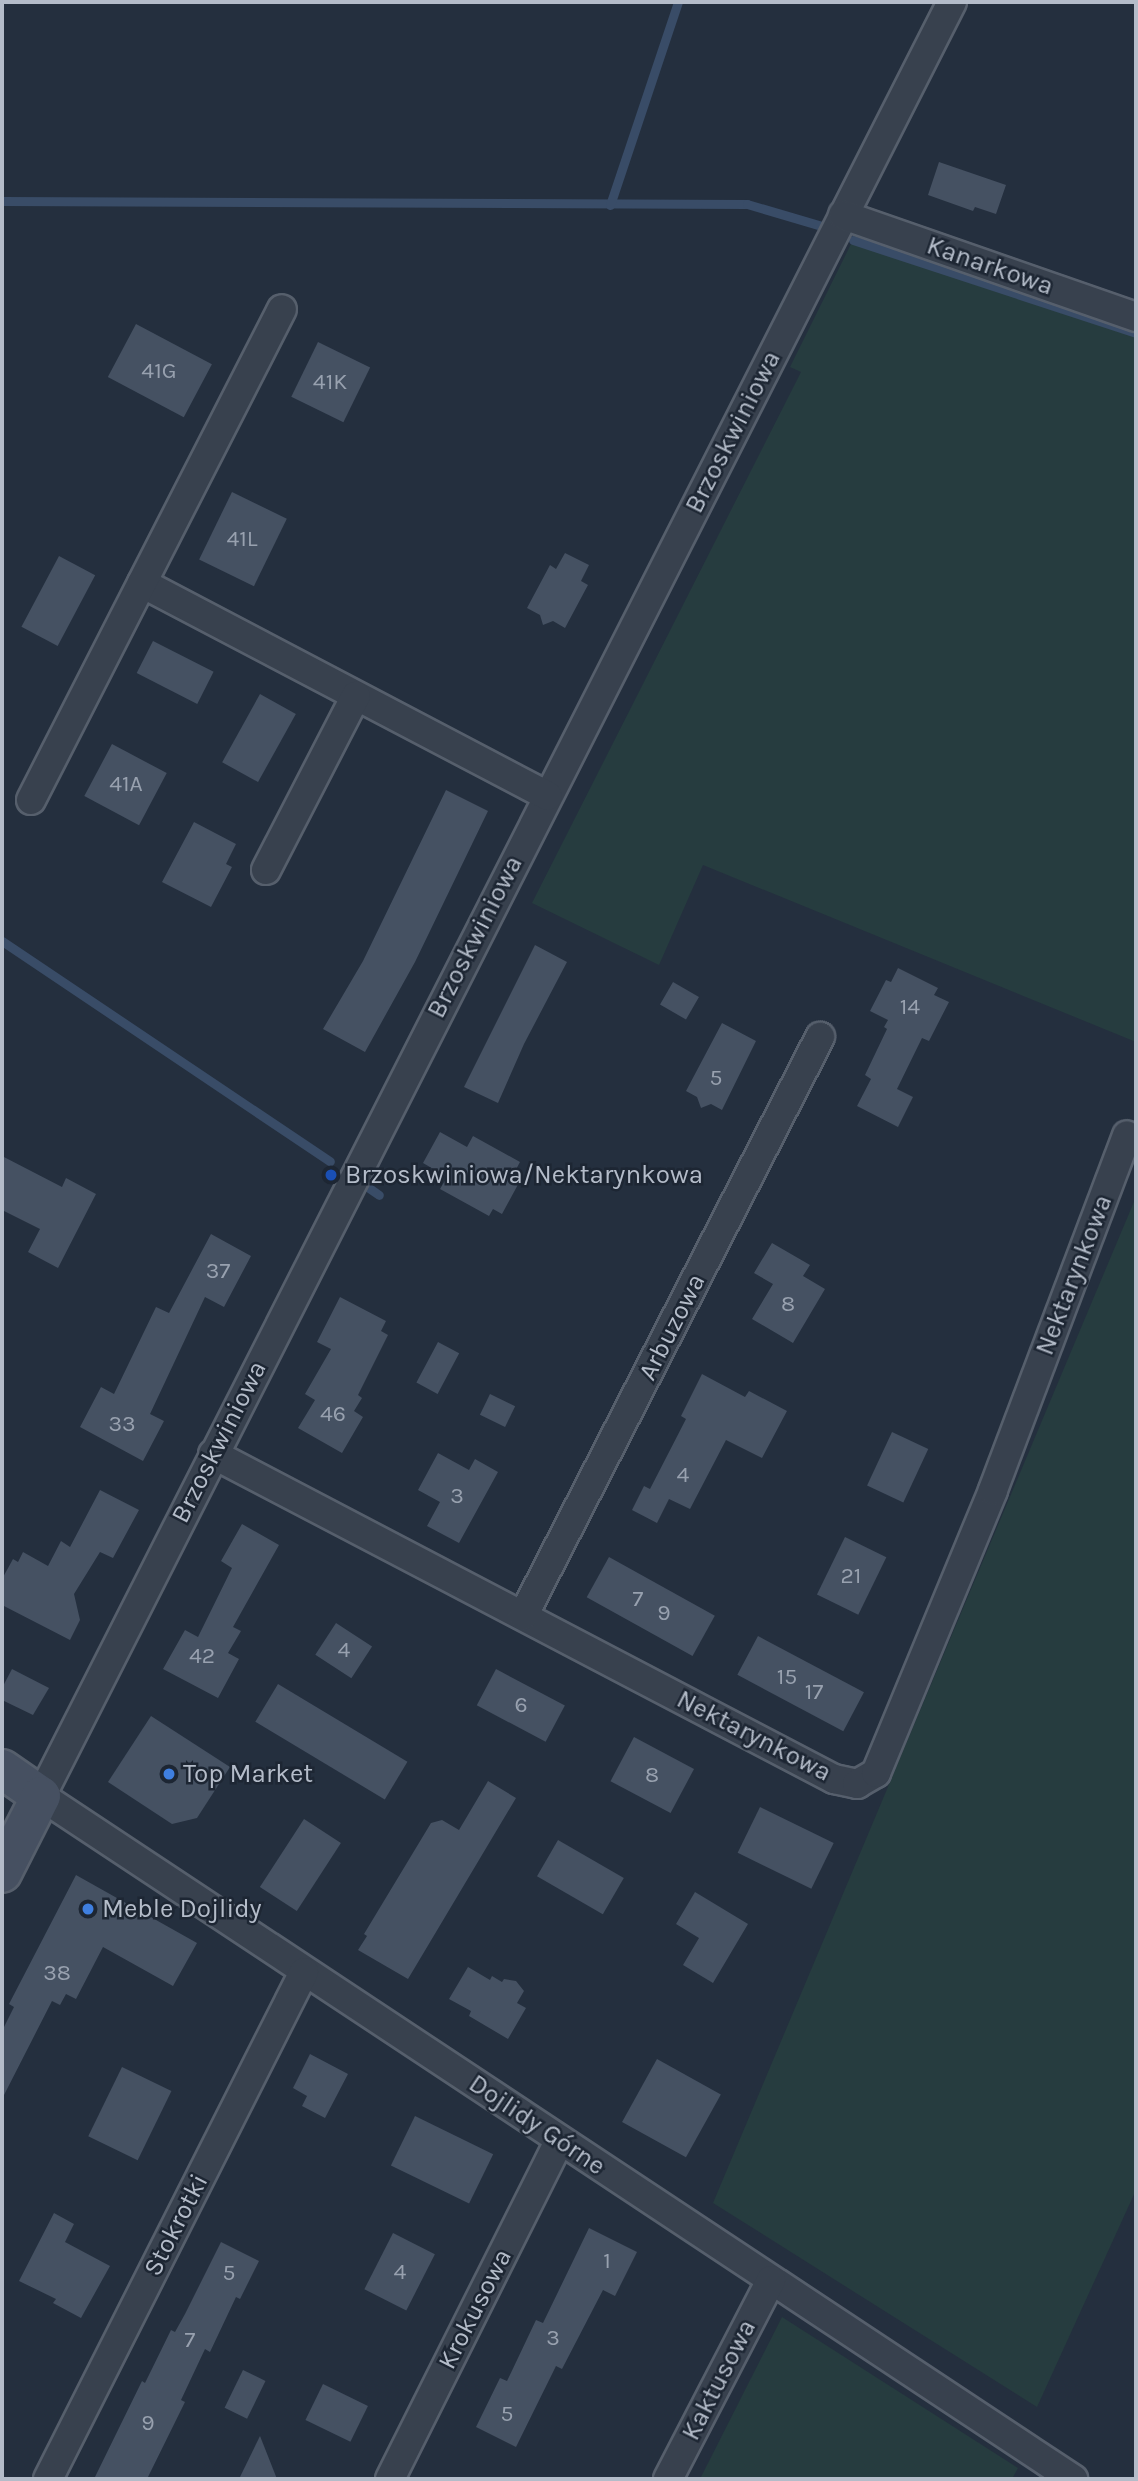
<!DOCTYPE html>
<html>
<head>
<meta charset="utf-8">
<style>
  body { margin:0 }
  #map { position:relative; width:1138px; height:2481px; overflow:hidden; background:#242f3e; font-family:Karla,sans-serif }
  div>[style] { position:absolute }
  .green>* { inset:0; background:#263c3f }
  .stream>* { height:9px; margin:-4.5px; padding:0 4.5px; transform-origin:4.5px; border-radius:4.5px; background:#394c67 }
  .building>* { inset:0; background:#455162; transform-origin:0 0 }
  .roads { filter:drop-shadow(2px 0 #565f6c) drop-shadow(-2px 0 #565f6c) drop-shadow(0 2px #565f6c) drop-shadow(0 -2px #565f6c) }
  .street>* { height:28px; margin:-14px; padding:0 14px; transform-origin:14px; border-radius:14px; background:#38414e }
  .secondary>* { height:38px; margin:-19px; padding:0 19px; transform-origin:19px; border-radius:19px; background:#465061 }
  .dots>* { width:19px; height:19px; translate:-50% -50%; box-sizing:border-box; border:4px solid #1d2633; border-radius:50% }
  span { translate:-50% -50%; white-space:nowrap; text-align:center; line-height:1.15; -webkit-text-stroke:5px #1d2633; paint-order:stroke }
  .number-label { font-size:23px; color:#98a1af }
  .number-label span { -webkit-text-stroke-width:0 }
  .street-label { font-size:26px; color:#b4bcc9 }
  .poi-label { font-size:26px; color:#b4bcc9 }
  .left { translate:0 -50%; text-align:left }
  .frame { position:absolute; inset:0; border:4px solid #b4bcc9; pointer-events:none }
</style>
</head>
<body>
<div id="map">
  <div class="green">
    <i style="clip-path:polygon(853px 240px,1132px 332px,1136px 325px,1136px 1042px,703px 865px,659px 965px,532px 903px,801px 372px,790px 367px)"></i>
    <i style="clip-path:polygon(1136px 1197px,1136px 2190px,1037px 2407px,713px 2203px)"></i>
    <i style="clip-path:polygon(782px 2317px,1018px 2468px,1012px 2479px,700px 2479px)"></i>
  </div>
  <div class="stream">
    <i style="left:2px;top:201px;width:745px;rotate:0.23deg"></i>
    <i style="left:747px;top:204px;width:81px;rotate:16.4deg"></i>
    <i style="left:610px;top:205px;width:214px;rotate:-71.5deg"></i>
    <i style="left:853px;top:240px;width:298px;rotate:18.2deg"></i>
    <i style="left:2px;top:941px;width:395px;rotate:33.9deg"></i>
    <i style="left:369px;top:1188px;width:12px;rotate:35deg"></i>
  </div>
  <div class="building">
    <i style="clip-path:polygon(939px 162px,1006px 185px,996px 214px,975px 207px,973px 211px,928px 195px)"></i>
    <i style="left:136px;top:324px;width:86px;height:60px;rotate:28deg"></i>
    <i style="left:318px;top:342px;width:58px;height:61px;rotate:26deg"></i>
    <i style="left:232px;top:492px;width:61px;height:75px;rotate:26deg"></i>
    <i style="clip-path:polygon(565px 553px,589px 565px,581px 581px,588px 585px,565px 628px,553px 621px,543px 625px,540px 615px,527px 608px,550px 565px,556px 569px)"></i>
    <i style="left:59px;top:556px;width:41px;height:80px;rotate:28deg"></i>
    <i style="left:153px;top:641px;width:68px;height:36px;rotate:27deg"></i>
    <i style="left:260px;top:694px;width:41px;height:78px;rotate:29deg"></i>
    <i style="left:112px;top:744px;width:62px;height:59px;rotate:28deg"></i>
    <i style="clip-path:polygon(446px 790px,488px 811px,415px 962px,365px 1052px,323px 1029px,363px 961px)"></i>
    <i style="clip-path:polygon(194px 822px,236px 844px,226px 864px,232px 867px,211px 907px,162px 882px)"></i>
    <i style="clip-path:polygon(535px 945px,567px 962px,524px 1044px,498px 1103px,464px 1087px)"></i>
    <i style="clip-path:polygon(898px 968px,938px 988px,934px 995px,949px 1002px,929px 1041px,922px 1038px,897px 1089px,913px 1097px,898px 1127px,857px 1106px,871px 1079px,865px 1075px,887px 1029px,884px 1027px,888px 1020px,870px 1011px,886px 980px,891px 982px)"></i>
    <i style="left:673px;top:982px;width:30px;height:26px;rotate:30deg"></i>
    <i style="clip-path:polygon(722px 1023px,756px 1041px,722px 1110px,711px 1104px,701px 1108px,697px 1097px,686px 1091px)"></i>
    <i style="clip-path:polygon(440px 1132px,467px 1147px,473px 1136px,520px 1162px,513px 1175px,521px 1179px,502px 1214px,493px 1209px,489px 1216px,440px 1189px,447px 1177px,423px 1163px)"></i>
    <i style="clip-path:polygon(2px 1156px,62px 1187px,66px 1178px,96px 1194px,58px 1268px,28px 1252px,40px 1229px,2px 1210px)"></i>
    <i style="clip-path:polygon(211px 1234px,251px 1256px,224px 1307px,205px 1297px,150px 1414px,164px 1421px,143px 1461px,80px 1427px,101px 1387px,114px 1394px,156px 1307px,169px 1313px)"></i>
    <i style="clip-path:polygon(772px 1243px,810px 1265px,803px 1276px,825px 1289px,793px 1343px,752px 1319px,773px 1284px,754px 1273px)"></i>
    <i style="clip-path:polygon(340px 1297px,386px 1321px,381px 1331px,388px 1335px,358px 1395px,362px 1398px,354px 1411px,363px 1417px,342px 1453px,298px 1428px,315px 1400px,305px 1394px,331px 1349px,317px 1342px)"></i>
    <i style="left:438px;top:1342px;width:24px;height:46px;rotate:28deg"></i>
    <i style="clip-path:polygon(702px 1374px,745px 1397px,749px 1391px,787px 1411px,762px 1458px,726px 1440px,690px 1509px,669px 1499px,657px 1523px,632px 1510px,644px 1486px,650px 1489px,686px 1419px,681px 1416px)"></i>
    <i style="left:490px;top:1394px;width:28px;height:23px;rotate:26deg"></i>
    <i style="left:892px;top:1432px;width:40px;height:59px;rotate:25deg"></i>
    <i style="clip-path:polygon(438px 1453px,469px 1470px,475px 1459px,498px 1472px,459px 1543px,427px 1526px,440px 1502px,418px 1490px)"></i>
    <i style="clip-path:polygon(100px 1490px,139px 1510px,113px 1558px,100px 1552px,74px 1594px,80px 1620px,70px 1640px,2px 1605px,2px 1579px,13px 1559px,18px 1562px,23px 1552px,48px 1566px,61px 1541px,70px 1547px)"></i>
    <i style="clip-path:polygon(242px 1524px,279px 1545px,233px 1627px,241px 1631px,228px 1653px,239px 1659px,218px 1698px,163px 1669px,185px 1630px,198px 1637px,232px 1568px,221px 1561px)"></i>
    <i style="left:845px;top:1537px;width:46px;height:64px;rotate:26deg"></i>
    <i style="left:609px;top:1557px;width:121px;height:46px;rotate:29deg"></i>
    <i style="left:336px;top:1623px;width:43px;height:38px;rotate:33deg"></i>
    <i style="left:758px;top:1636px;width:120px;height:44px;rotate:28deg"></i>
    <i style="clip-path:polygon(12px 1669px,49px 1688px,33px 1715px,2px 1700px,2px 1688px)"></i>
    <i style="left:496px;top:1669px;width:78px;height:41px;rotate:28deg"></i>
    <i style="left:278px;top:1684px;width:151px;height:44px;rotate:31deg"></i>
    <i style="clip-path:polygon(151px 1716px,230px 1767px,197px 1818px,172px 1824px,108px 1782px)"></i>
    <i style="left:634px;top:1737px;width:68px;height:50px;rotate:28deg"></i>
    <i style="clip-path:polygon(488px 1781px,516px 1798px,408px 1979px,358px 1950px,367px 1936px,364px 1934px,431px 1823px,442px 1820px,459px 1830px)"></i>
    <i style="left:760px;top:1807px;width:82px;height:51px;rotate:26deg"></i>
    <i style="left:304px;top:1819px;width:44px;height:81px;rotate:33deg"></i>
    <i style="left:558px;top:1840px;width:76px;height:42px;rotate:30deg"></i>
    <i style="clip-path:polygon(76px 1875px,197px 1943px,173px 1986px,103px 1947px,76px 1999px,66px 1994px,60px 2005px,52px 2001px,2px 2099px,2px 2031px,14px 2007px,9px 2004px)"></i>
    <i style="clip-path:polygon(695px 1892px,748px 1924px,713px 1983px,683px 1965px,699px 1938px,676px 1924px)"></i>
    <i style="clip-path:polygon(468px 1967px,490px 1980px,492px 1976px,502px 1982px,504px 1979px,516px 1981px,524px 1991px,517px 2003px,526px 2008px,508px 2039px,469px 2016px,471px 2011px,449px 1999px)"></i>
    <i style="clip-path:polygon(310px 2054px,348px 2074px,325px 2118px,302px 2106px,307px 2096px,293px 2088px)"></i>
    <i style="left:657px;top:2059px;width:73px;height:72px;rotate:29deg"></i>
    <i style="left:122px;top:2067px;width:55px;height:77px;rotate:26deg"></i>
    <i style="left:415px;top:2116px;width:87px;height:55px;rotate:26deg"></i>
    <i style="clip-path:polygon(54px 2213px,74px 2224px,65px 2242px,110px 2266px,81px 2318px,53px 2303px,56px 2299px,19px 2281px)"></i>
    <i style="clip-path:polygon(589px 2228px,637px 2252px,615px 2296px,603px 2290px,562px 2369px,556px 2366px,516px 2447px,476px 2427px,500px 2378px,507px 2381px,536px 2320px,543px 2323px)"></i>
    <i style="left:393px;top:2233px;width:47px;height:63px;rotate:27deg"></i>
    <i style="clip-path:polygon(221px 2242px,259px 2261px,240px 2299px,236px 2297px,210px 2352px,205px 2349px,181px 2400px,185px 2402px,147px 2479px,94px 2479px,142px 2381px,145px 2383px,171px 2330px,175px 2332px,185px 2314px)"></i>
    <i style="left:243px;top:2370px;width:25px;height:42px;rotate:26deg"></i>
    <i style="left:323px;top:2384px;width:50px;height:40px;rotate:26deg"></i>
    <i style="clip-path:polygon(260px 2436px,277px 2479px,239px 2479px)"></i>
  </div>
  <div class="roads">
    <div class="street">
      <i style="left:952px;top:2px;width:2012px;rotate:116.92deg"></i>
      <i style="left:41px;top:1796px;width:1238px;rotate:33.5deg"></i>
      <i style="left:843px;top:215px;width:310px;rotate:19.2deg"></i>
      <i style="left:142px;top:583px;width:458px;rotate:27.7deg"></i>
      <i style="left:31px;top:800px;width:551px;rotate:-62.92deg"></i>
      <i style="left:266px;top:870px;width:196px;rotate:-62.7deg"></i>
      <i style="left:213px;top:1454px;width:701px;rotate:27.63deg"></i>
      <i style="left:834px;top:1779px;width:24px;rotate:12deg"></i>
      <i style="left:857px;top:1784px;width:22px;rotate:-30deg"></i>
      <i style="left:876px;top:1773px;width:306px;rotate:-67.5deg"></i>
      <i style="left:993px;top:1490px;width:379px;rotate:-69.3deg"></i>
      <i style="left:523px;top:1616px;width:651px;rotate:-62.84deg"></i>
      <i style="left:48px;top:2479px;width:568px;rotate:-63.21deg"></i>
      <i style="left:390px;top:2479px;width:379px;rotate:-63.4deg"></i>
      <i style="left:668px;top:2479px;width:224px;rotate:-62.6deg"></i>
    </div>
    <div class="secondary">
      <i style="left:2px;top:1769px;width:47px;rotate:34.7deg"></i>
      <i style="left:41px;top:1796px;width:86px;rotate:116.9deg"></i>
    </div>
  </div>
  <div class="dots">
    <i style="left:331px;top:1175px;background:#1a4fb4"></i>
    <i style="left:169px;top:1774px;background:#3f7fe0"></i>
    <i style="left:88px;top:1909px;background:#3f7fe0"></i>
  </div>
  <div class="number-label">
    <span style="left:159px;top:371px">41G</span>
    <span style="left:330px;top:382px">41K</span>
    <span style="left:242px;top:539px">41L</span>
    <span style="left:126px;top:784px">41A</span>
    <span style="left:910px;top:1007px">14</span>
    <span style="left:716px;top:1078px">5</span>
    <span style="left:218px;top:1271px">37</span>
    <span style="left:788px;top:1304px">8</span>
    <span style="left:333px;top:1414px">46</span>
    <span style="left:122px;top:1424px">33</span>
    <span style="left:683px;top:1475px">4</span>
    <span style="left:457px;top:1496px">3</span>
    <span style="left:851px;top:1576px">21</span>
    <span style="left:638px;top:1599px">7</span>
    <span style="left:664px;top:1613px">9</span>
    <span style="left:344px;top:1650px">4</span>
    <span style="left:202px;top:1656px">42</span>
    <span style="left:787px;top:1677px">15</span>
    <span style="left:814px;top:1692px">17</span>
    <span style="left:521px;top:1705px">6</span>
    <span style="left:652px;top:1775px">8</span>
    <span style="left:57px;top:1973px">38</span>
    <span style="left:607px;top:2261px">1</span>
    <span style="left:400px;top:2272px">4</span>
    <span style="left:229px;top:2273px">5</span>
    <span style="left:553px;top:2338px">3</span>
    <span style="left:190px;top:2340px">7</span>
    <span style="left:507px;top:2414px">5</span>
    <span style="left:148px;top:2423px">9</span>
  </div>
  <div class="street-label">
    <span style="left:990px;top:266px;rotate:19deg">Kanarkowa</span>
    <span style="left:733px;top:432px;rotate:-63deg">Brzoskwiniowa</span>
    <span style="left:475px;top:937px;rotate:-63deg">Brzoskwiniowa</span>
    <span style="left:1074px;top:1275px;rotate:-69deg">Nektarynkowa</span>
    <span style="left:672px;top:1327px;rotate:-63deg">Arbuzowa</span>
    <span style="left:219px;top:1442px;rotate:-63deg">Brzoskwiniowa</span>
    <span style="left:754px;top:1736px;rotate:27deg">Nektarynkowa</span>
    <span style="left:537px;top:2125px;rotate:34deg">Dojlidy Górne</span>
    <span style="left:176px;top:2225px;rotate:-63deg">Stokrotki</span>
    <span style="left:475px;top:2309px;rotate:-63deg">Krokusowa</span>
    <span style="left:719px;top:2380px;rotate:-63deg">Kaktusowa</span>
  </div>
  <div class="poi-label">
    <span class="left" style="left:345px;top:1175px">Brzoskwiniowa/Nektarynkowa</span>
    <span class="left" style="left:183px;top:1774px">Top Market</span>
    <span class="left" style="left:102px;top:1909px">Meble Dojlidy</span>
  </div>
  <div class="frame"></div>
</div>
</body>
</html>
